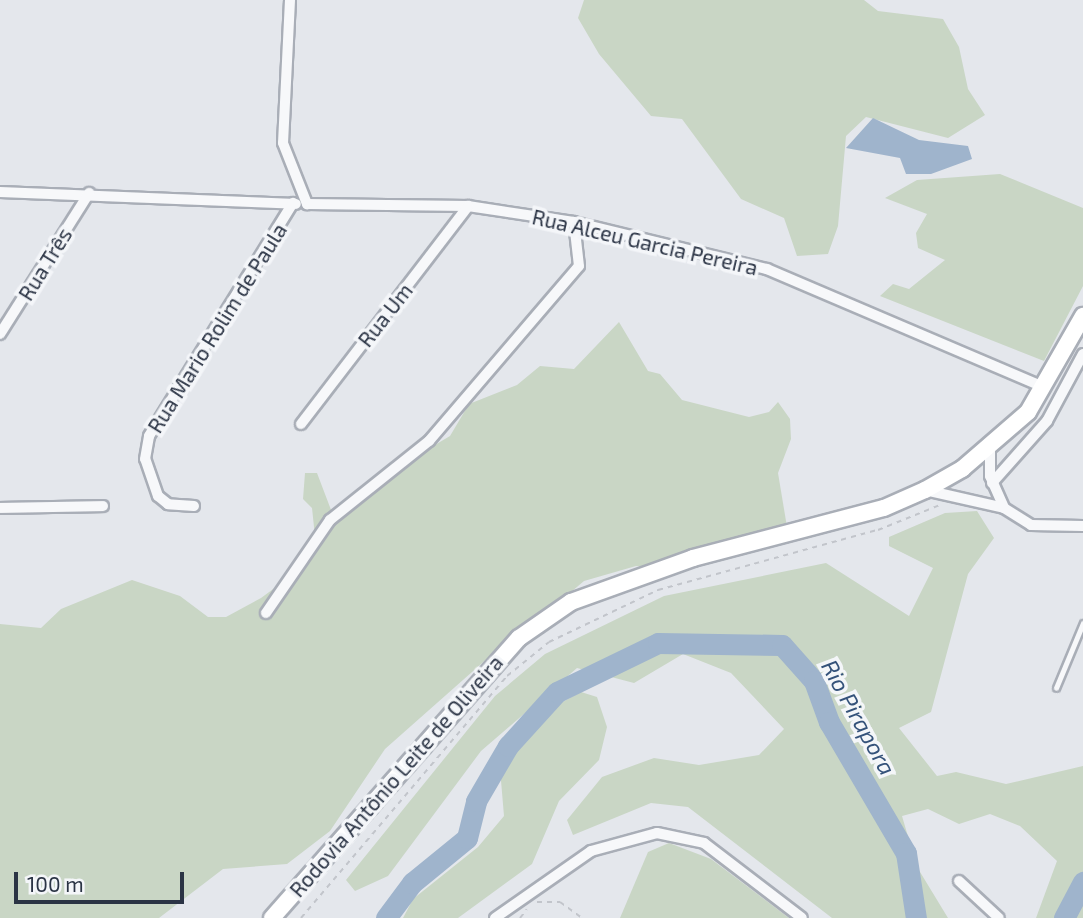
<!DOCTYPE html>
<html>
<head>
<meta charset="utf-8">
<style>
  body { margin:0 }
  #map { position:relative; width:1083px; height:918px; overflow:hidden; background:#e4e7ec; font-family:"Exo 2",sans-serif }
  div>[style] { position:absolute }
  .green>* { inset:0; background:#c9d6c5 }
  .water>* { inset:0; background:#9fb4cc }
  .river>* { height:21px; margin:-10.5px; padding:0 10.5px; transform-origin:10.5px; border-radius:10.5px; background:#9fb4cc }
  .path>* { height:2px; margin-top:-1px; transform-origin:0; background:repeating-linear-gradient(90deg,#c2c5cb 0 5px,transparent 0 10px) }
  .roads { filter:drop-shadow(2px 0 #a9aeb7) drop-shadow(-2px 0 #a9aeb7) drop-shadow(0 2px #a9aeb7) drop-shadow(0 -2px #a9aeb7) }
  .service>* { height:4.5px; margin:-2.25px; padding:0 2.25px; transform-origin:2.25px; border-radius:2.25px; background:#f7f8fa }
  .minor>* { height:10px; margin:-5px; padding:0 5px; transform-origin:5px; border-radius:5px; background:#f7f8fa }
  .primary>* { height:16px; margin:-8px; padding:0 8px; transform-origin:8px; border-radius:8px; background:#fff }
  span { translate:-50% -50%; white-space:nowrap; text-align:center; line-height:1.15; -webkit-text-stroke:7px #f4f6f9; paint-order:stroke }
  .street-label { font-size:21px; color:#2b3445 }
  .water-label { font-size:23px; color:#34527a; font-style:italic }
  .scale { position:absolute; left:14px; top:872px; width:170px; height:32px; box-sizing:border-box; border:4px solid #2b3445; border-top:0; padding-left:9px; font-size:21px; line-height:24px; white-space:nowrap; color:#2b3445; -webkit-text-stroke:5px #f4f6f9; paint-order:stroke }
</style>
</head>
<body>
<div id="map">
  <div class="green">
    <i style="clip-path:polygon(584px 0,864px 0,878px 11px,943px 19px,959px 47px,968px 89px,985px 115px,948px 138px,866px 117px,846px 136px,838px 226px,828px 254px,797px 256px,784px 218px,741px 199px,682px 119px,651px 116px,599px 54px,578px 18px)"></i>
    <i style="clip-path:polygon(1000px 174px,1083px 208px,1083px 286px,1044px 361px,880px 296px,893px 284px,909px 289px,945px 260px,918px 248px,916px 233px,927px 214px,885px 198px,917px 180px)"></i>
    <i style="clip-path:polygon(619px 322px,648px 371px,660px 374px,682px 400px,749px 417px,769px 412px,778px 402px,790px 419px,791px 439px,778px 473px,787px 527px,660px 568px,636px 566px,584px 581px,571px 592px,565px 613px,544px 619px,498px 649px,385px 749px,330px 831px,287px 864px,223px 869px,159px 918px,0 918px,0 624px,41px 628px,61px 609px,132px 580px,180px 596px,208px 617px,226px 617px,261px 598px,280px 584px,299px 552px,316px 546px,312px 508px,303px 499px,305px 473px,317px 473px,336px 523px,408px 461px,450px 436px,469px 404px,517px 385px,540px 366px,574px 369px)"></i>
    <i style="clip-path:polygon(977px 511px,994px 538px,968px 574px,931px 712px,899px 728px,937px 776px,956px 772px,1006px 784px,1083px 766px,1083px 918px,1036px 918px,1057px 861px,1020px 826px,990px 814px,959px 824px,928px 809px,902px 816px,917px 867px,948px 918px,832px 918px,688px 807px,651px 803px,573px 835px,567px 820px,602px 777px,654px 758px,699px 765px,759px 755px,784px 729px,731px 673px,683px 654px,634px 683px,577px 668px,481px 751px,388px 876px,355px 891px,346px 880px,495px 696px,545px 654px,664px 596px,826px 563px,909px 616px,933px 568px,889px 546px,889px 537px,945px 513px)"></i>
    <i style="clip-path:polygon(581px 692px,597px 697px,607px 727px,599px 760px,559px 801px,532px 864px,458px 918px,403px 918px,413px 899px,478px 847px,504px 816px,500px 769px,553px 707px)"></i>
    <i style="clip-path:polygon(669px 843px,711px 859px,789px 918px,620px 918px,648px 852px)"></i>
  </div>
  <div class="water">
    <i style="clip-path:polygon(873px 118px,919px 140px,968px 146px,972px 159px,931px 174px,906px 174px,900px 158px,846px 148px)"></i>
  </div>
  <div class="river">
    <i style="left:386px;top:918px;width:44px;rotate:-53.4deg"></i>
    <i style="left:412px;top:883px;width:71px;rotate:-39.3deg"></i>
    <i style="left:467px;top:838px;width:38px;rotate:-76deg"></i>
    <i style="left:476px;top:801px;width:64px;rotate:-59.8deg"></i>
    <i style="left:508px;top:746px;width:73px;rotate:-47.8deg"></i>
    <i style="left:557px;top:692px;width:112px;rotate:-25.9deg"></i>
    <i style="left:658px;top:643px;width:124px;rotate:0.9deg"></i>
    <i style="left:782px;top:645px;width:48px;rotate:48.4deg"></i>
    <i style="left:814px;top:681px;width:44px;rotate:69.9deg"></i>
    <i style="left:829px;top:722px;width:152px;rotate:59.6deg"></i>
    <i style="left:906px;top:853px;width:66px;rotate:81.3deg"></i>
    <i style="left:1064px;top:918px;width:41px;rotate:-62.2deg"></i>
  </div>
  <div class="path">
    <i style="left:537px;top:902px;width:23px"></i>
    <i style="left:560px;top:902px;width:27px;rotate:36deg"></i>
    <i style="left:301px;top:918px;width:318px;rotate:-49.6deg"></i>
    <i style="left:507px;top:676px;width:54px;rotate:-39deg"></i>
    <i style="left:549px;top:642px;width:121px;rotate:-25.5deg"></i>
    <i style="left:658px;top:590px;width:228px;rotate:-15.3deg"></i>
    <i style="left:878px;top:530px;width:67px;rotate:-22deg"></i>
    <i style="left:520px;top:918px;width:11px;rotate:-52deg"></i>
  </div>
  <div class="roads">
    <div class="service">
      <i style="left:1056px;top:688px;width:70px;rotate:-67.4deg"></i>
    </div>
    <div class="minor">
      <i style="left:290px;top:0;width:143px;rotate:92.8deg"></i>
      <i style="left:283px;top:143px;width:66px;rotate:68.5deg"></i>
      <i style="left:307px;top:204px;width:161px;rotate:0.7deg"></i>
      <i style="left:468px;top:206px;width:107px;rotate:8.6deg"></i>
      <i style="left:574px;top:222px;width:199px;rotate:13.7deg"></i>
      <i style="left:767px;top:269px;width:301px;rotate:23.1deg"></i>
      <i style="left:0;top:192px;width:296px;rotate:2.3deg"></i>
      <i style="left:0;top:334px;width:167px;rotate:-57.7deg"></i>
      <i style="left:301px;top:424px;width:275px;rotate:-52.5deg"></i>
      <i style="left:990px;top:446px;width:30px;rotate:90deg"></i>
      <i style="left:990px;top:476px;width:35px;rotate:66deg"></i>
      <i style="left:992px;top:483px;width:83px;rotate:-48.4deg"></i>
      <i style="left:1047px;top:421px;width:76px;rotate:-61.8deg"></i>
      <i style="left:925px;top:490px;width:81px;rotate:12.8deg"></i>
      <i style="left:1004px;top:508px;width:32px;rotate:32deg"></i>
      <i style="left:1031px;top:525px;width:52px;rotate:1.1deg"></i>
      <i style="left:194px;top:506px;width:26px;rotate:-176deg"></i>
      <i style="left:168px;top:504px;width:13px;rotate:-141deg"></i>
      <i style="left:158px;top:496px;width:39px;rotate:-109deg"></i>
      <i style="left:145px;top:459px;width:23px;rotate:-80deg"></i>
      <i style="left:149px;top:436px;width:274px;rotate:-58.3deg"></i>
      <i style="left:0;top:508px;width:103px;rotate:-1.1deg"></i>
      <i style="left:266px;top:613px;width:113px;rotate:-55.5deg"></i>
      <i style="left:330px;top:520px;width:127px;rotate:-38.6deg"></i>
      <i style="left:429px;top:441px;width:230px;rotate:-49.4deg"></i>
      <i style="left:579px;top:266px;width:44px;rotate:-96.5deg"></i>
      <i style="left:959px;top:881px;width:54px;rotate:42.8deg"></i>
      <i style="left:495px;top:918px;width:117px;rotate:-34.9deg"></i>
      <i style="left:591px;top:851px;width:68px;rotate:-15.3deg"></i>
      <i style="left:657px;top:833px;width:48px;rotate:12deg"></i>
      <i style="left:704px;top:843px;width:123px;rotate:37.4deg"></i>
    </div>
    <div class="primary">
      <i style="left:272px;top:918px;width:373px;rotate:-48.6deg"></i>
      <i style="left:519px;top:638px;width:63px;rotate:-34.7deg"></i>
      <i style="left:571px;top:602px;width:130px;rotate:-19.8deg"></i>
      <i style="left:693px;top:558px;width:197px;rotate:-14.7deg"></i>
      <i style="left:884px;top:508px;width:45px;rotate:-23.7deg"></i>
      <i style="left:925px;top:490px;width:43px;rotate:-29.6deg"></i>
      <i style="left:962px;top:469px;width:87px;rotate:-40.8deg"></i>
      <i style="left:1028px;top:412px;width:111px;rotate:-60.2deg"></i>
    </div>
  </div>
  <div class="street-label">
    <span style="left:645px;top:242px;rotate:13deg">Rua Alceu Garcia Pereira</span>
    <span style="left:45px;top:264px;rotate:-58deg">Rua Três</span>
    <span style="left:385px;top:315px;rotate:-52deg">Rua Um</span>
    <span style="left:217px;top:328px;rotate:-58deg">Rua Mario Rolim de Paula</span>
    <span style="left:396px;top:776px;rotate:-49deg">Rodovia Antônio Leite de Oliveira</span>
  </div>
  <div class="water-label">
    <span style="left:859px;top:717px;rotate:61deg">Rio Pirapora</span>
  </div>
  <div class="scale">100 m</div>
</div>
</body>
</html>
